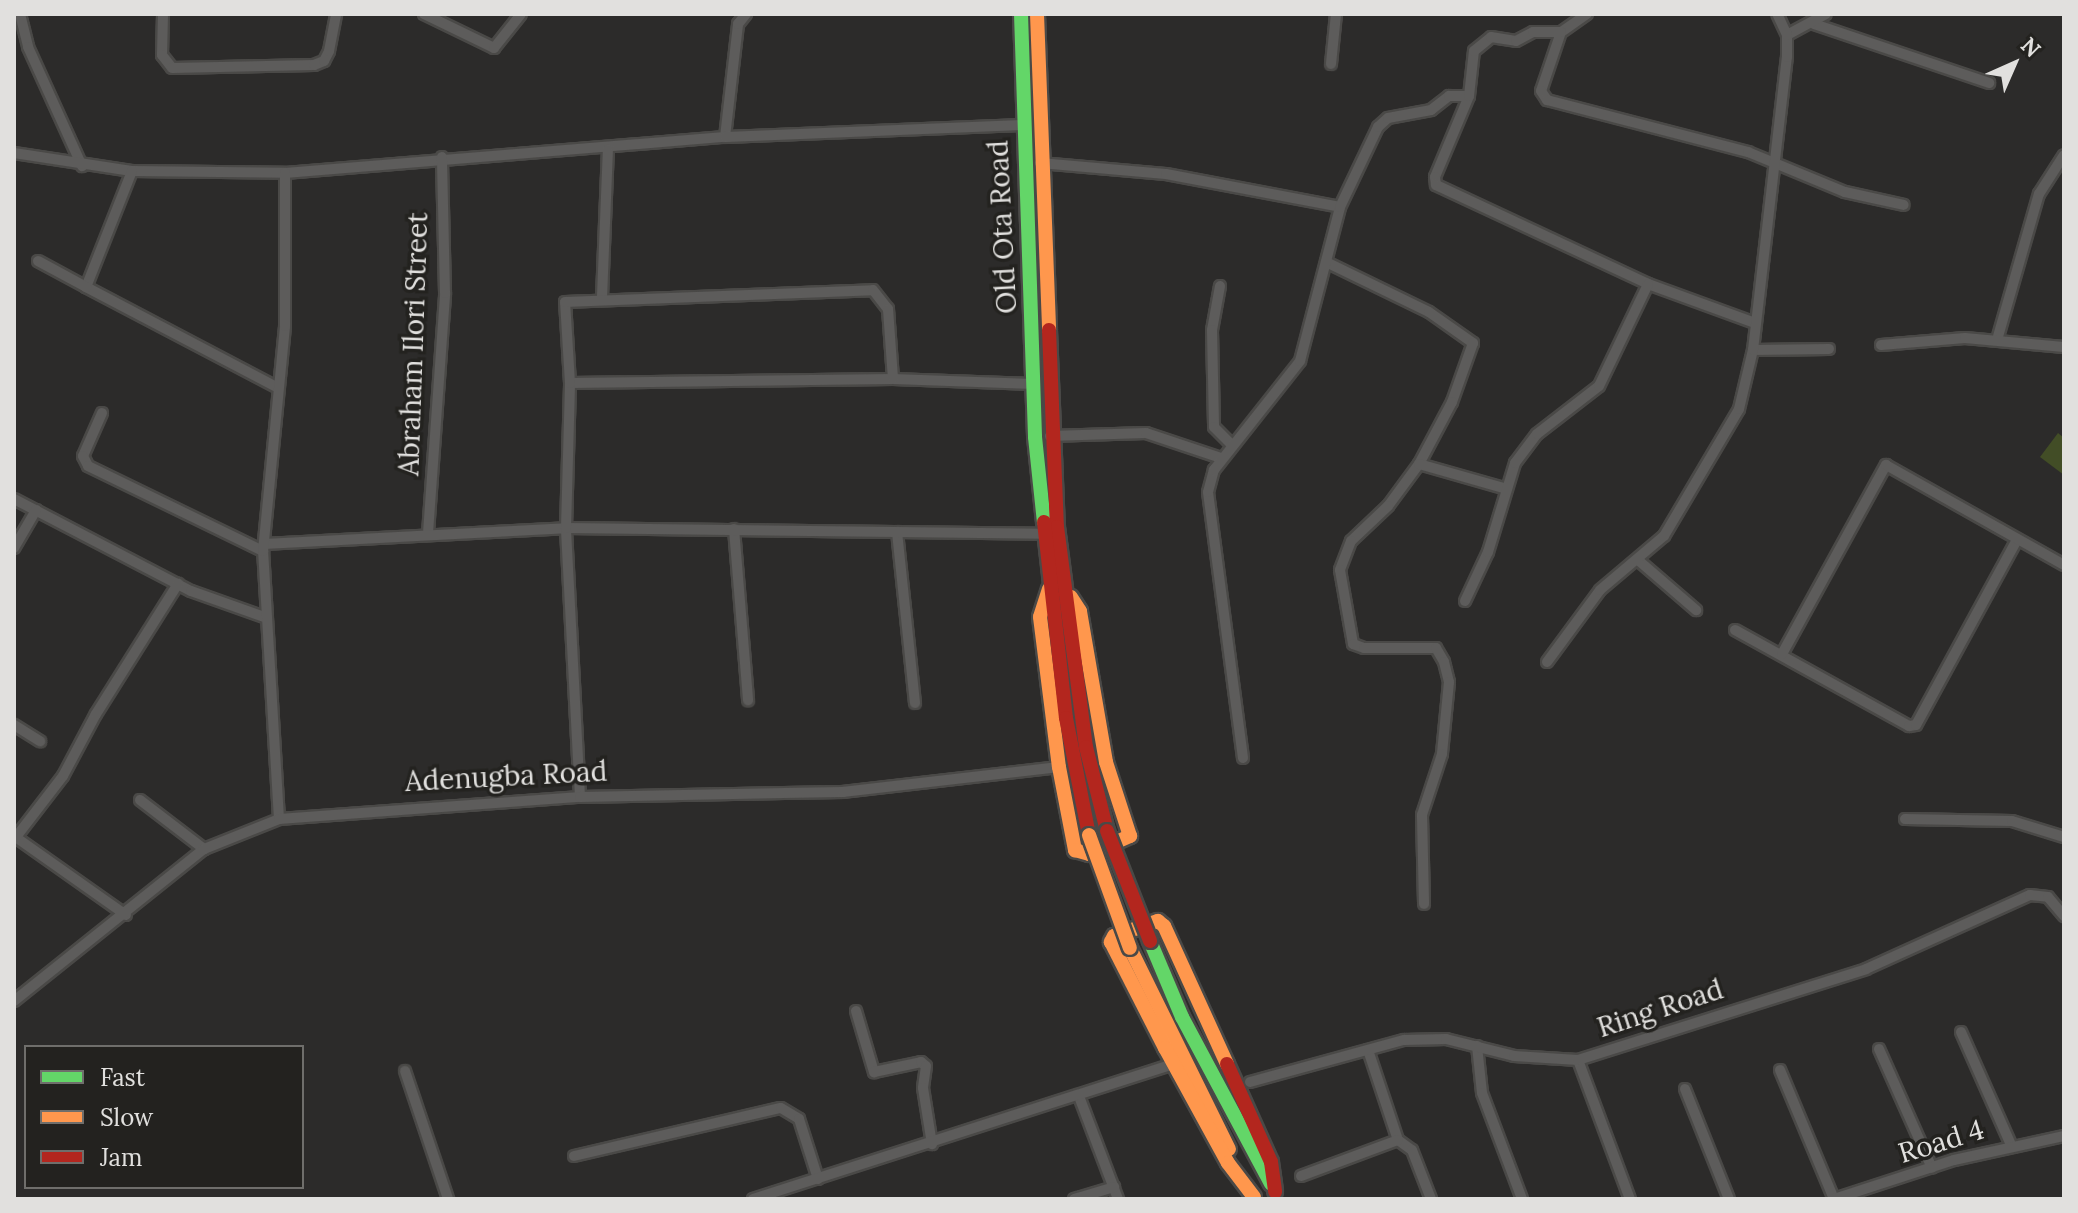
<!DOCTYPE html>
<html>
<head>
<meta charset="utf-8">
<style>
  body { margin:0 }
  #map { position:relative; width:2078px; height:1213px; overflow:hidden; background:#2c2b2a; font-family:Lora,serif }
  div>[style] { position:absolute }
  .green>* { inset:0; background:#424d26 }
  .roads { filter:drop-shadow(2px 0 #4a4947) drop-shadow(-2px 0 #4a4947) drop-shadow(0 2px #4a4947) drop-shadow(0 -2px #4a4947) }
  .street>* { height:10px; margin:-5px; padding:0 5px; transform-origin:5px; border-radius:5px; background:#5d5c5b }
  .fast>* { height:14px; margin:-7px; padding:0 7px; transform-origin:7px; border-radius:7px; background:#63d668 }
  .slow>* { height:14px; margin:-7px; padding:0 7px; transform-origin:7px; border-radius:7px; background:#ff974d }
  .jam>* { height:14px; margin:-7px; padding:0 7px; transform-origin:7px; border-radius:7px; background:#b3261e }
  .bridges { filter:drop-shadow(2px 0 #4a4947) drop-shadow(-2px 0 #4a4947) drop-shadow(0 2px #4a4947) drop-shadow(0 -2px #4a4947) }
  .slow-bridge>* { height:14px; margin:-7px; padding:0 7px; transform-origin:7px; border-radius:7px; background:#ff974d }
  .jam-bridge>* { height:14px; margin:-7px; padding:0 7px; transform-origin:7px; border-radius:7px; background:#b3261e }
  span { translate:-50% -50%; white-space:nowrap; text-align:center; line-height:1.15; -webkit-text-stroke:7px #23221f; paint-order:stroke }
  .street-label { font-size:28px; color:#e1e0de }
  .frame { position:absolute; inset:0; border:16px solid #e1e0de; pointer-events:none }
  .legend { position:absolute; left:24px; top:1045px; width:280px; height:144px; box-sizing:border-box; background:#23221f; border:2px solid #6f6e6b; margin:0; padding:10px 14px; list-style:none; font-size:24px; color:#e1e0de }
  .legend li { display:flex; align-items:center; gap:16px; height:40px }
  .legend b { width:40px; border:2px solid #6f6e6b }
  .north { position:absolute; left:1974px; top:24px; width:80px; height:80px; -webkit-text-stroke:6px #23221f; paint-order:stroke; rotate:45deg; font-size:22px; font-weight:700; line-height:32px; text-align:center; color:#e1e0de }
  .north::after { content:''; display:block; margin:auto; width:28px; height:36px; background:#e1e0de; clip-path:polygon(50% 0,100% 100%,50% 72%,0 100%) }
</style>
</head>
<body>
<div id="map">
  <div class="green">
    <i style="clip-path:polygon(2058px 433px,2064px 438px,2064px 475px,2040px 457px)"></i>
  </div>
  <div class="roads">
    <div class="street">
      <i style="left:20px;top:14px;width:34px;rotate:76deg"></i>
      <i style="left:28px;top:47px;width:131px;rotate:65.6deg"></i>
      <i style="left:163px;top:14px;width:41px;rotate:91.4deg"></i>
      <i style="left:162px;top:55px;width:16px;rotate:52deg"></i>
      <i style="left:172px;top:68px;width:142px;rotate:-1.2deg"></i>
      <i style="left:314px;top:65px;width:11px;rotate:-22deg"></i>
      <i style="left:324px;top:61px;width:11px;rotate:-63deg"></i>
      <i style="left:329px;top:51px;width:38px;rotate:-79deg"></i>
      <i style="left:424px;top:14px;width:78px;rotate:25.9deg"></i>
      <i style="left:494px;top:48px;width:43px;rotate:-51.5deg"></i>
      <i style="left:1587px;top:14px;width:32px;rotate:145deg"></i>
      <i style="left:1561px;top:32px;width:62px;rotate:108.7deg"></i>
      <i style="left:1541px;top:91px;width:11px;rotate:56deg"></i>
      <i style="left:1547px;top:100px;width:208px;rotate:14.5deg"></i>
      <i style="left:1748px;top:152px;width:105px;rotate:22.4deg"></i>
      <i style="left:1845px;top:192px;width:60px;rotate:12.4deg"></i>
      <i style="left:1814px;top:24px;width:185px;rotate:18.6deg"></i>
      <i style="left:1787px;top:35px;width:44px;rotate:-28.3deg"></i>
      <i style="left:1331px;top:64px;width:50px;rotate:-84.3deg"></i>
      <i style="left:1469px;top:96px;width:88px;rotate:112.8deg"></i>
      <i style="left:1435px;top:177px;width:8px;rotate:83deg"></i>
      <i style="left:1436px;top:185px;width:234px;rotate:25deg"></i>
      <i style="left:1648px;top:284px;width:114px;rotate:20deg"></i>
      <i style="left:725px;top:137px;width:114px;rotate:-83.4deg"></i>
      <i style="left:738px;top:24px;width:13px;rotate:-51deg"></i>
      <i style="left:14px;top:153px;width:119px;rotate:8.7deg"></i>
      <i style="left:132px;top:171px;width:153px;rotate:0.7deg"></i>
      <i style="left:285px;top:173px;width:441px;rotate:-4.7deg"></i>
      <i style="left:725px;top:137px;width:298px;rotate:-2.3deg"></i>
      <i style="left:1040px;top:163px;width:126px;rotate:5deg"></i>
      <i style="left:1166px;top:174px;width:177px;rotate:10.7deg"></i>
      <i style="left:132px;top:171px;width:125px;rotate:111.6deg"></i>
      <i style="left:86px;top:287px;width:217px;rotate:27.7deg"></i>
      <i style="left:38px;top:261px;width:55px;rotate:28.4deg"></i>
      <i style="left:1326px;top:262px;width:114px;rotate:25.9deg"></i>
      <i style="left:1429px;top:312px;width:54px;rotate:35.2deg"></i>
      <i style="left:1473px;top:343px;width:63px;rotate:109.6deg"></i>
      <i style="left:1452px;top:402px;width:70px;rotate:118deg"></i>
      <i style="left:1419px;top:464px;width:52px;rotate:126.4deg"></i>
      <i style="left:1388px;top:506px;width:51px;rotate:136.6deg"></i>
      <i style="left:1351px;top:541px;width:31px;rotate:111deg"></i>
      <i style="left:1340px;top:570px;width:75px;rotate:80deg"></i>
      <i style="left:1353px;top:644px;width:12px;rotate:20deg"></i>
      <i style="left:1364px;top:648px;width:72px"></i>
      <i style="left:1436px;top:648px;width:16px;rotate:60deg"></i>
      <i style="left:1444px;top:662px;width:21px;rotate:76deg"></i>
      <i style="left:1449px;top:682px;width:72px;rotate:95.6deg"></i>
      <i style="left:1442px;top:754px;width:64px;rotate:108.2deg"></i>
      <i style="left:1422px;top:815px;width:89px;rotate:88.7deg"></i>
      <i style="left:1220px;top:286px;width:45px;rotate:100.3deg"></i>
      <i style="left:1212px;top:330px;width:97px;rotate:88.8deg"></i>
      <i style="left:1214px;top:427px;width:25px;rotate:45deg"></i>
      <i style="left:602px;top:297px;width:148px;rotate:-87.7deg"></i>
      <i style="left:1997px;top:340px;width:152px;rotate:-74deg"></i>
      <i style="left:2039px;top:194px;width:46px;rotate:-57.3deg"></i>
      <i style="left:1881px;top:345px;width:84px;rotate:-4.8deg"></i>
      <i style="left:1965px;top:338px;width:99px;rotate:5.2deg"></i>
      <i style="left:1753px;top:350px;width:76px;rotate:-0.8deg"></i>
      <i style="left:570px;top:383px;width:323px;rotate:-0.7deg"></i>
      <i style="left:893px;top:379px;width:140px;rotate:2deg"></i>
      <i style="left:102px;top:413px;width:47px;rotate:113.8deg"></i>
      <i style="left:83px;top:456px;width:11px;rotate:63deg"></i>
      <i style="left:88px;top:466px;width:195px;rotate:25.9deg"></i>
      <i style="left:1050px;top:436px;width:96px;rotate:-1.8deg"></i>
      <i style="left:1146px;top:433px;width:79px;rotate:18.4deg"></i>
      <i style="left:1419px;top:464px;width:91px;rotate:15.9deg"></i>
      <i style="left:14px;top:499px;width:199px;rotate:27.5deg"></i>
      <i style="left:191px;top:591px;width:77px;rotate:19.6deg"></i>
      <i style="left:734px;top:529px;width:172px;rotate:85.3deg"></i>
      <i style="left:897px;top:532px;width:172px;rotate:84deg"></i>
      <i style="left:428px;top:533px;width:241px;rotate:-85.9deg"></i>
      <i style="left:445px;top:293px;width:136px;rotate:-91.3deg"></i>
      <i style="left:264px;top:544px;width:302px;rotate:-3deg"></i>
      <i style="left:566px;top:528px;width:478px;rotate:0.7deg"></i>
      <i style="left:14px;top:548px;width:44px;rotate:-59.9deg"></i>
      <i style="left:1638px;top:560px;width:77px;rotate:40.8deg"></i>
      <i style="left:1465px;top:601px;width:54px;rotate:-64.9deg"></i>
      <i style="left:1488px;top:552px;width:93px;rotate:-73.1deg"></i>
      <i style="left:1515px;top:463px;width:36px;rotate:-53deg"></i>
      <i style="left:1537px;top:434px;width:78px;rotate:-37.7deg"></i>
      <i style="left:1599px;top:386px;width:113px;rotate:-64.3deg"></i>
      <i style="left:1735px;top:630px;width:199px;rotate:28.9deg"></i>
      <i style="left:1909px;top:726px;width:7px;rotate:-8deg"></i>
      <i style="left:1916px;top:725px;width:211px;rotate:-61.4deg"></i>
      <i style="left:1782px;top:654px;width:216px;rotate:-61.2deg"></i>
      <i style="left:1886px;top:465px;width:204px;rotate:29.3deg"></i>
      <i style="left:1547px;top:662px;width:89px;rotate:-53.6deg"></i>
      <i style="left:1600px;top:590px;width:84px;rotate:-40.2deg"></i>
      <i style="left:1664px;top:536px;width:147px;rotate:-59.4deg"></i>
      <i style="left:1739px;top:409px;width:61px;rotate:-76.7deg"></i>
      <i style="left:1753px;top:350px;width:295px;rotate:-83.4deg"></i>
      <i style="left:1787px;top:57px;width:22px;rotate:-90deg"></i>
      <i style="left:1787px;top:35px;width:23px;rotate:-115deg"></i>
      <i style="left:14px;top:725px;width:31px;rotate:32deg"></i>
      <i style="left:1243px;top:758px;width:268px;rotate:-97.5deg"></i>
      <i style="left:1208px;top:492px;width:23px;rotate:-75deg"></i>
      <i style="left:1214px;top:470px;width:139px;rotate:-51.7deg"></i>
      <i style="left:1300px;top:361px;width:159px;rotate:-75.4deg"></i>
      <i style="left:1340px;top:207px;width:89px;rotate:-64.6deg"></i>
      <i style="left:1378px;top:127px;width:13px;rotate:-42deg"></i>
      <i style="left:1388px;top:118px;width:44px;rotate:-10.5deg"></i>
      <i style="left:1431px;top:110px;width:23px;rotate:-38deg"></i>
      <i style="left:1449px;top:96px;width:20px"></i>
      <i style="left:1469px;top:96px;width:45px;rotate:-83.7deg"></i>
      <i style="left:1474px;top:51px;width:22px;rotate:-39deg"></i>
      <i style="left:1491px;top:37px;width:25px;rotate:9deg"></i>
      <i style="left:1516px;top:41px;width:19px;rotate:-28deg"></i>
      <i style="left:1533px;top:32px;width:28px"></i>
      <i style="left:580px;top:797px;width:269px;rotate:-93deg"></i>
      <i style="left:566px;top:528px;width:145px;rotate:-88.4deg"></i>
      <i style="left:570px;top:383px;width:81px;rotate:-93.5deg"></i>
      <i style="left:565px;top:302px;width:308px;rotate:-2.2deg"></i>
      <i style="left:873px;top:290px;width:24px;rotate:52deg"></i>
      <i style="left:888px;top:309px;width:70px;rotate:85.9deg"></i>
      <i style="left:140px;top:800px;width:81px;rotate:37.4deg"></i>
      <i style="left:279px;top:819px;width:268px;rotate:-93.4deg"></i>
      <i style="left:263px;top:551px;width:226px;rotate:-84.4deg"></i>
      <i style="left:285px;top:326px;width:153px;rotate:-90deg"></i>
      <i style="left:1905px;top:819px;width:107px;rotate:1.1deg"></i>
      <i style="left:2012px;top:821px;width:54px;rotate:17.1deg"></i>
      <i style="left:14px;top:836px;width:137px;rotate:35.2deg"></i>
      <i style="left:16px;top:837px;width:77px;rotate:-52.4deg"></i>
      <i style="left:63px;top:776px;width:70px;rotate:-62deg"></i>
      <i style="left:96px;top:714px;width:154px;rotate:-57.8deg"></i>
      <i style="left:14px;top:1001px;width:243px;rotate:-38.7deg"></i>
      <i style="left:204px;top:849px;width:81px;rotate:-21.8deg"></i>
      <i style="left:279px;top:819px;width:302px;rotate:-4.2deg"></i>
      <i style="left:580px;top:797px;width:263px;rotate:-1.1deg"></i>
      <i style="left:843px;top:792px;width:217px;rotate:-6.6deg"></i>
      <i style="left:856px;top:1011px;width:64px;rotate:73.6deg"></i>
      <i style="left:874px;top:1072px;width:48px;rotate:-12deg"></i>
      <i style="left:921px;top:1062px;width:6px;rotate:39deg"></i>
      <i style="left:926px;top:1066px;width:22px;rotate:98deg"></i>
      <i style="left:923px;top:1088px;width:57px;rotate:80.9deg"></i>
      <i style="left:1961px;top:1032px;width:124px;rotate:66.1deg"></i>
      <i style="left:1477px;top:1046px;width:47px;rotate:83.9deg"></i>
      <i style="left:1482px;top:1093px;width:113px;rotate:69.3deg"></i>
      <i style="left:1879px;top:1049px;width:130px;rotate:66deg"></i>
      <i style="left:1368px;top:1050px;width:95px;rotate:71.6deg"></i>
      <i style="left:1398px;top:1140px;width:17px;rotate:36deg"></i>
      <i style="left:1412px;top:1150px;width:53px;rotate:68.8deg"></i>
      <i style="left:1578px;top:1060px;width:148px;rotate:69.5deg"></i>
      <i style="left:1780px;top:1070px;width:140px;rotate:67.3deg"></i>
      <i style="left:405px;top:1071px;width:135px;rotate:71.4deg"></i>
      <i style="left:1250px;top:1082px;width:160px;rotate:-15.3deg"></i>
      <i style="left:1404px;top:1040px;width:42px;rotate:-1.4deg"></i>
      <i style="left:1446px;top:1039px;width:70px;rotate:14deg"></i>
      <i style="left:1514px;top:1056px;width:64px;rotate:3.6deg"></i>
      <i style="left:1578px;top:1060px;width:302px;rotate:-17.5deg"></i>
      <i style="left:1866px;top:969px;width:180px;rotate:-24.3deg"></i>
      <i style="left:2030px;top:895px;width:18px;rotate:6deg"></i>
      <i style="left:2048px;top:897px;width:25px;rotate:50deg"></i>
      <i style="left:1685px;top:1089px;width:118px;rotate:68.2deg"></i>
      <i style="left:1080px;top:1099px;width:107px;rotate:69.2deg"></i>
      <i style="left:574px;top:1156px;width:212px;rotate:-13.1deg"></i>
      <i style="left:781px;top:1108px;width:21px;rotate:31deg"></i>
      <i style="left:799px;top:1119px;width:63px;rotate:72.4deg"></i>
      <i style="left:1301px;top:1176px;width:103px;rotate:-20.4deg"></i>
      <i style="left:753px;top:1199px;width:442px;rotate:-17.8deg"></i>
      <i style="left:1074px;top:1199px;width:42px;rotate:-16.7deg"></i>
      <i style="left:1834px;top:1199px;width:126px;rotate:-18deg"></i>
      <i style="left:1954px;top:1160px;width:113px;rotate:-12.3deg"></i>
    </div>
    <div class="fast">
      <i style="left:1021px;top:14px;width:423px;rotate:88.1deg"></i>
      <i style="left:1035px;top:437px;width:85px;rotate:84deg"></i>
      <i style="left:1150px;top:941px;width:82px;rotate:67.2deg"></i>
      <i style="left:1182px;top:1017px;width:189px;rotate:61.9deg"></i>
    </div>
    <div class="slow">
      <i style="left:1037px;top:14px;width:316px;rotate:87.8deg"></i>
      <i style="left:1049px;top:589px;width:29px;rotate:108deg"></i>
      <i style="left:1040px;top:617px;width:151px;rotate:82.8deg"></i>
      <i style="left:1059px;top:767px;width:85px;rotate:79.1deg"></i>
      <i style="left:1075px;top:850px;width:15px;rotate:16deg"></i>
      <i style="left:1089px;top:854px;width:45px;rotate:-23.7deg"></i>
      <i style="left:1130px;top:836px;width:78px;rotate:-108deg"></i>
      <i style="left:1106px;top:762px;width:153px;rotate:-99.8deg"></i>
      <i style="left:1080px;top:611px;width:17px;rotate:-123deg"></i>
      <i style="left:1130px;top:948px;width:224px;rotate:63.8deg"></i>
      <i style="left:1227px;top:1064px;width:152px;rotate:-114.5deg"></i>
      <i style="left:1164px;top:926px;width:8px;rotate:-140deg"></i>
      <i style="left:1158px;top:921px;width:46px;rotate:161.2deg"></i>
      <i style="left:1114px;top:936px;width:7px;rotate:117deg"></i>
      <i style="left:1111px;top:942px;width:119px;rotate:63deg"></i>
      <i style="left:1165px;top:1048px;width:131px;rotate:61.3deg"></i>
      <i style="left:1228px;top:1163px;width:43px;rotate:52.6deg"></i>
    </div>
    <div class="jam">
      <i style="left:1049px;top:330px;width:197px;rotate:87.7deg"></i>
      <i style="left:1057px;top:527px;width:222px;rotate:82.5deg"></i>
      <i style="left:1086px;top:747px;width:87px;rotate:76deg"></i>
      <i style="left:1044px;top:522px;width:197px;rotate:83.6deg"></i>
      <i style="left:1066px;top:718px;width:119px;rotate:78.9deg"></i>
      <i style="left:1227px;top:1064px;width:107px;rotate:65.8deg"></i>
      <i style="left:1271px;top:1162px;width:30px;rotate:82deg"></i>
    </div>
  </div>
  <div class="bridges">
    <div class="slow-bridge">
      <i style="left:1089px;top:835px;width:120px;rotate:70.1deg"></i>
    </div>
    <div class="jam-bridge">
      <i style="left:1107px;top:831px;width:118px;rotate:68.6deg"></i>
    </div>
  </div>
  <div class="street-label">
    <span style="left:1002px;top:227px;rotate:-93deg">Old Ota Road</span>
    <span style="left:413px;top:344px;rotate:-88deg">Abraham Ilori Street</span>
    <span style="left:506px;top:776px;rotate:-3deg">Adenugba Road</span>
    <span style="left:1660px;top:1008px;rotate:-18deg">Ring Road</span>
    <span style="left:1941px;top:1141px;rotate:-17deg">Road 4</span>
  </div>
  <div class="frame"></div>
  <ul class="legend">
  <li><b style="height:10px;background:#63d668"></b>Fast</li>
  <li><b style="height:10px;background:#ff974d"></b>Slow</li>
  <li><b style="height:10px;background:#b3261e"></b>Jam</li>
  </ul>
  <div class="north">N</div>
</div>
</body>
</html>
